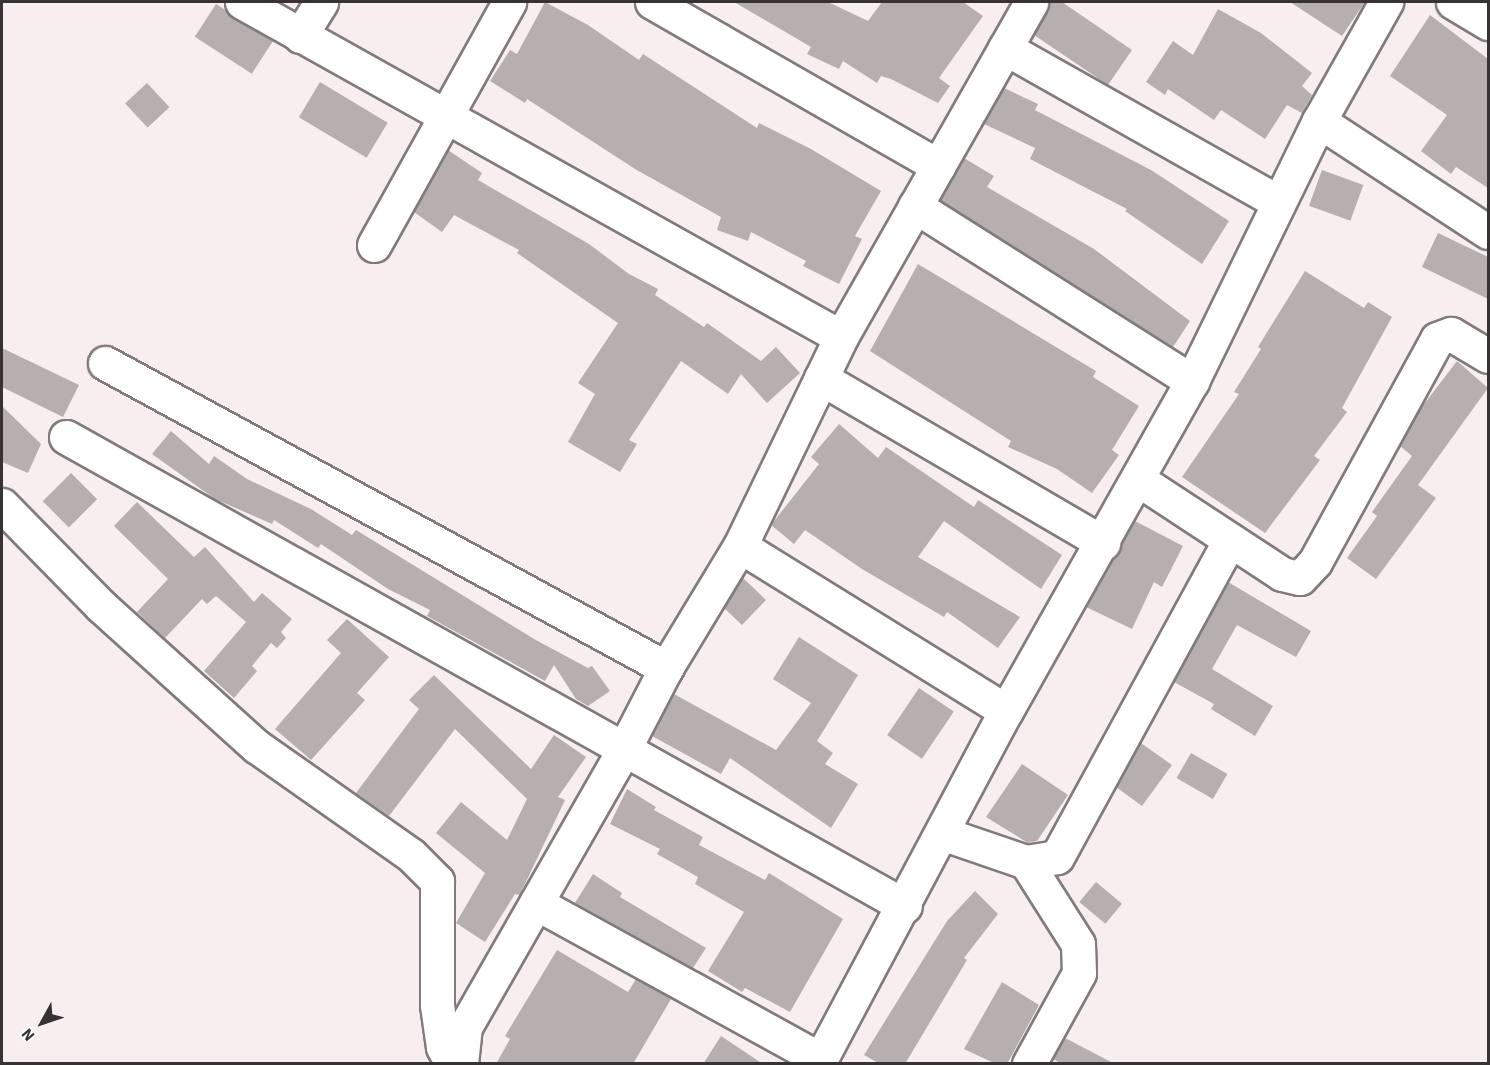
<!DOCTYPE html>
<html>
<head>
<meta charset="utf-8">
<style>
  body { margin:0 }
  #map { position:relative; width:1490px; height:1065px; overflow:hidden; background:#f8eef0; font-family:"Source Sans 3",sans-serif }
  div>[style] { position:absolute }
  .building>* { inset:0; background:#b7aeb0; transform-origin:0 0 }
  .roads { filter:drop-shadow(2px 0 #827a7b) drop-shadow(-2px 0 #827a7b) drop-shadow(0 2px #827a7b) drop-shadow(0 -2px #827a7b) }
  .minor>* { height:33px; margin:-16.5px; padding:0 16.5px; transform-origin:16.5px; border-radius:16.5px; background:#fff }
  span { translate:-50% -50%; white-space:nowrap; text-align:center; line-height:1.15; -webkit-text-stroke:5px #fff; paint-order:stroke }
  .frame { position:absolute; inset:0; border:3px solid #373334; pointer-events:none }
  .north { position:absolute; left:12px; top:993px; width:60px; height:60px; -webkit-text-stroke:4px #fff; paint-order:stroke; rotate:230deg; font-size:16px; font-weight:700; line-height:24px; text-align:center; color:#373334 }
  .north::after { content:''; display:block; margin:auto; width:21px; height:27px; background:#373334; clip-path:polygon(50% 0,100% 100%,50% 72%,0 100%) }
</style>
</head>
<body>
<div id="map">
  <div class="building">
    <i style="clip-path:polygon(545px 2px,588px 25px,639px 60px,643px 54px,757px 128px,759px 123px,811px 149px,881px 191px,855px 236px,862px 239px,839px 284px,803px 266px,806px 261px,751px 232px,748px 241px,717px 230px,721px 217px,635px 169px,527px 99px,525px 103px,490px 81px,510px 50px,517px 54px)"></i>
    <i style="clip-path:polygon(734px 2px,828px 2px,868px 21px,882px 2px,963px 2px,983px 16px,939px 78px,950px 86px,938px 103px,891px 79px,881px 76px,877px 83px,843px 61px,839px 69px,807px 54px,811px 47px)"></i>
    <i style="clip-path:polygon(1050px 2px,1062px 2px,1132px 50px,1108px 85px,1034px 35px)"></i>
    <i style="clip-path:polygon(1290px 2px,1365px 2px,1342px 36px)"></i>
    <i style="left:216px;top:4px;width:68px;height:39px;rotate:33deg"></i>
    <i style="clip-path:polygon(1218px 9px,1261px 33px,1312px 73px,1302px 86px,1312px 95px,1302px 113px,1287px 105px,1265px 139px,1221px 110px,1214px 120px,1168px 89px,1165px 95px,1146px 82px,1173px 41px,1193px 55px)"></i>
    <i style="clip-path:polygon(1430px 15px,1488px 59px,1488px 188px,1456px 167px,1451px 174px,1421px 151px,1447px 115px,1390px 76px)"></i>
    <i style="left:320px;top:82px;width:79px;height:41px;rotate:31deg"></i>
    <i style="left:147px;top:83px;width:33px;height:30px;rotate:47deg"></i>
    <i style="clip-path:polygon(1004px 88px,1038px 104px,1035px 110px,1151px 170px,1229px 221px,1202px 264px,1125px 211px,1127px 209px,1030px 159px,1035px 148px,984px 124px)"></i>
    <i style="clip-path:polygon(448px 150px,482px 173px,478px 180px,589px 244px,629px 274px,658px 289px,655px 295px,704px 327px,707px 323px,761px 361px,776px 347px,800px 373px,767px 403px,741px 374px,728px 394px,681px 361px,629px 440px,637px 444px,620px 472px,568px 442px,595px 394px,578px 383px,618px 323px,517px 253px,519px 250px,454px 215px,442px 232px,414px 212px)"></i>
    <i style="clip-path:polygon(964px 158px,994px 176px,987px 187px,1094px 249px,1190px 321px,1173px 347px,940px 200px)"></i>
    <i style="left:1322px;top:170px;width:44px;height:38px;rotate:20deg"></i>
    <i style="clip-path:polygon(1438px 233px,1488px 257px,1488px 299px,1422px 267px)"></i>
    <i style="clip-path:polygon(918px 264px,1096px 371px,1093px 377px,1139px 406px,1112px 450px,1119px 455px,1092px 493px,1057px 469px,1008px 447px,1011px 441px,870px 351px)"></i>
    <i style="clip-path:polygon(1305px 271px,1364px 308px,1368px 302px,1392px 317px,1342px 408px,1347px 412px,1314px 456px,1320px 460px,1265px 533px,1182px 477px,1239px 394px,1234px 392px,1261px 349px,1258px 347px)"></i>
    <i style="clip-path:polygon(2px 348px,79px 385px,63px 417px,2px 387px)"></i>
    <i style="clip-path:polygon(1457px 361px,1488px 388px,1418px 485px,1436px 498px,1376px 579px,1347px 558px,1377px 516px,1372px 512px,1412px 456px,1400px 446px,1418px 412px)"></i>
    <i style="clip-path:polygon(2px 406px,41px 444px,28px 473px,2px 462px)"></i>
    <i style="clip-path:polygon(839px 424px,878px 458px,886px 447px,974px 507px,978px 500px,1062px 555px,1041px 589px,944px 521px,918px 557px,1020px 617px,998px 648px,947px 612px,944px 617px,862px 569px,805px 530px,794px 544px,771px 525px,819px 464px,811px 457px)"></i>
    <i style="clip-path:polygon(171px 431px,209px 464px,214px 456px,247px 479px,311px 509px,352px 535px,356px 530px,534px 639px,588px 668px,592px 666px,610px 691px,588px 706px,576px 699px,554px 665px,545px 681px,427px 616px,430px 610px,388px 589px,321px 544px,318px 548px,274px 520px,272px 524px,215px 499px,152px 454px)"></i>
    <i style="left:71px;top:473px;width:37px;height:40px;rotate:45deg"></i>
    <i style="clip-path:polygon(137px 502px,194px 557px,205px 547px,254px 602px,262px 593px,292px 619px,281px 632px,286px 638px,277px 648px,271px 643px,252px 666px,257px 671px,234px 698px,204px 671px,246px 622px,216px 596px,207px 604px,202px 599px,165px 638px,137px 612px,168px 579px,114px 526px)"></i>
    <i style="clip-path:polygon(1135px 521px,1183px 546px,1162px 587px,1154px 582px,1132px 629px,1086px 607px)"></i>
    <i style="clip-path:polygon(743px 578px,766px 600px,742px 625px,724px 608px)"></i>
    <i style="clip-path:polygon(1228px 582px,1311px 631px,1296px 657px,1237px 625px,1212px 669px,1273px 706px,1255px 736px,1211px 709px,1214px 704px,1174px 682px)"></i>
    <i style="clip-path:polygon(347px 619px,389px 657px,357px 693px,365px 700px,311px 760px,275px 729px,341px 653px,327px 640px)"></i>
    <i style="clip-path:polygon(799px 637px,858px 675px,817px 741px,833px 753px,825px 764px,858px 784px,831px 828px,730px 758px,721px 774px,652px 736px,674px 694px,776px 750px,811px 703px,773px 679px)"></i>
    <i style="clip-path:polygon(434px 675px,531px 769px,554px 735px,586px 757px,558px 797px,565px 800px,524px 886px,519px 895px,515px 894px,485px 942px,456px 923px,485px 873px,436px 833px,461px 802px,507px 840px,527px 799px,455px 729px,389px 816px,356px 793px,419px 709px,409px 700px)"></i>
    <i style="left:919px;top:688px;width:42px;height:57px;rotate:34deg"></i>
    <i style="clip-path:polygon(1141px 743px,1172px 765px,1142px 806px,1116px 787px)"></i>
    <i style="left:1191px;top:753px;width:42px;height:29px;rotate:30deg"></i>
    <i style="clip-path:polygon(1022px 764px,1068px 795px,1037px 841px,1028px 843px,986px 817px)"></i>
    <i style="clip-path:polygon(627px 789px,656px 807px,654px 810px,703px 837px,699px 845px,765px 880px,769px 873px,843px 919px,790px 1012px,745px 988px,742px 992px,708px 971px,744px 912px,695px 884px,698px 877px,657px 854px,660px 849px,610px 824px)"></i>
    <i style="clip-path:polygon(593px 874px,622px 893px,620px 897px,706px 948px,693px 968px,575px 903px)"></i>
    <i style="left:1096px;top:882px;width:34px;height:26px;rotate:40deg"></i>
    <i style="clip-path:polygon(975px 891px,998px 914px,964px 958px,967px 960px,905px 1064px,880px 1064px,864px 1055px,947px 921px)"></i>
    <i style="clip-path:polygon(557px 950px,628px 992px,636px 979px,671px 999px,633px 1064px,496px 1064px,510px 1039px,505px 1036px)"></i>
    <i style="clip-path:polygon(1002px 982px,1039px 1005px,1007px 1064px,996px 1064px,964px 1049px)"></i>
    <i style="clip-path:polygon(721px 1036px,763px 1064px,703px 1064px)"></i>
    <i style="clip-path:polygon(1065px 1038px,1115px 1064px,1062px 1064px,1053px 1059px)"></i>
  </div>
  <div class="roads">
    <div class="minor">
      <i style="left:242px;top:2px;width:686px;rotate:29.22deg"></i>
      <i style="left:652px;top:2px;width:330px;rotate:29.8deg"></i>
      <i style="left:1453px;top:2px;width:41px;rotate:31deg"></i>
      <i style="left:300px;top:36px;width:40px;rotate:-58deg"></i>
      <i style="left:1005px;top:48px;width:313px;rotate:29.4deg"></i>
      <i style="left:1319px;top:121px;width:202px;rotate:33.3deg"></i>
      <i style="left:915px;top:206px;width:328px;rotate:32.3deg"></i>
      <i style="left:374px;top:245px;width:278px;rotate:-60.9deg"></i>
      <i style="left:105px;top:363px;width:639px;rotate:28.53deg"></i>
      <i style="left:821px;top:378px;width:327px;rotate:30.3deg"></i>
      <i style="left:66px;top:437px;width:961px;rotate:29.21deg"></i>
      <i style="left:1139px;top:480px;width:171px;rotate:33.3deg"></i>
      <i style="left:1282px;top:574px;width:18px;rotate:13deg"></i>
      <i style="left:1300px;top:578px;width:22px;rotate:-47deg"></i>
      <i style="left:1315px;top:562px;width:254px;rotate:-61.3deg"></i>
      <i style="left:1437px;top:339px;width:15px;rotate:-20deg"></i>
      <i style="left:1451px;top:334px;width:43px;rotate:30.7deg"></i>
      <i style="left:2px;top:505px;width:141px;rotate:45.6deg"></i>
      <i style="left:101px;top:606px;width:209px;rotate:42.1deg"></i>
      <i style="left:256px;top:746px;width:189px;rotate:35.1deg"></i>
      <i style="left:411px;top:855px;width:37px;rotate:45deg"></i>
      <i style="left:437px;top:881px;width:124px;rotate:90deg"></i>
      <i style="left:437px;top:1005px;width:42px;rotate:81.9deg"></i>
      <i style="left:443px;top:1047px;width:19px;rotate:62deg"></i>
      <i style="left:740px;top:546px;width:313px;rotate:31.8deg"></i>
      <i style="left:944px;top:834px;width:87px;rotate:18.9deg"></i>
      <i style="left:1026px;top:862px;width:31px;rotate:-9deg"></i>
      <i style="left:1057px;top:857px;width:361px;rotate:-61.4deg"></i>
      <i style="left:1026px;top:862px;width:97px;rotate:57.6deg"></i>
      <i style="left:1078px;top:944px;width:29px;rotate:88deg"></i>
      <i style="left:1079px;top:973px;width:104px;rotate:118.8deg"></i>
      <i style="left:536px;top:903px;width:324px;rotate:28.8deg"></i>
      <i style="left:461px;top:1064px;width:37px;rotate:-84deg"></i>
      <i style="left:465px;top:1027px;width:320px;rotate:-60.2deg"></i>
      <i style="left:624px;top:749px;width:91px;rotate:-62.6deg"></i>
      <i style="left:666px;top:668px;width:143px;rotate:-58.8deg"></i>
      <i style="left:740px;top:546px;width:232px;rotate:-64.2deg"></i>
      <i style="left:841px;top:337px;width:385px;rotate:-60.4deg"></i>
      <i style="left:818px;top:1064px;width:400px;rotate:-62deg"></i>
      <i style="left:1006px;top:711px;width:379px;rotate:-60.6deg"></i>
      <i style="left:1192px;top:381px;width:289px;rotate:-64deg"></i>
      <i style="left:1319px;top:121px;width:137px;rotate:-60.6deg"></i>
    </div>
  </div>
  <div class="frame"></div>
  <div class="north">N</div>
</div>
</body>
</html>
